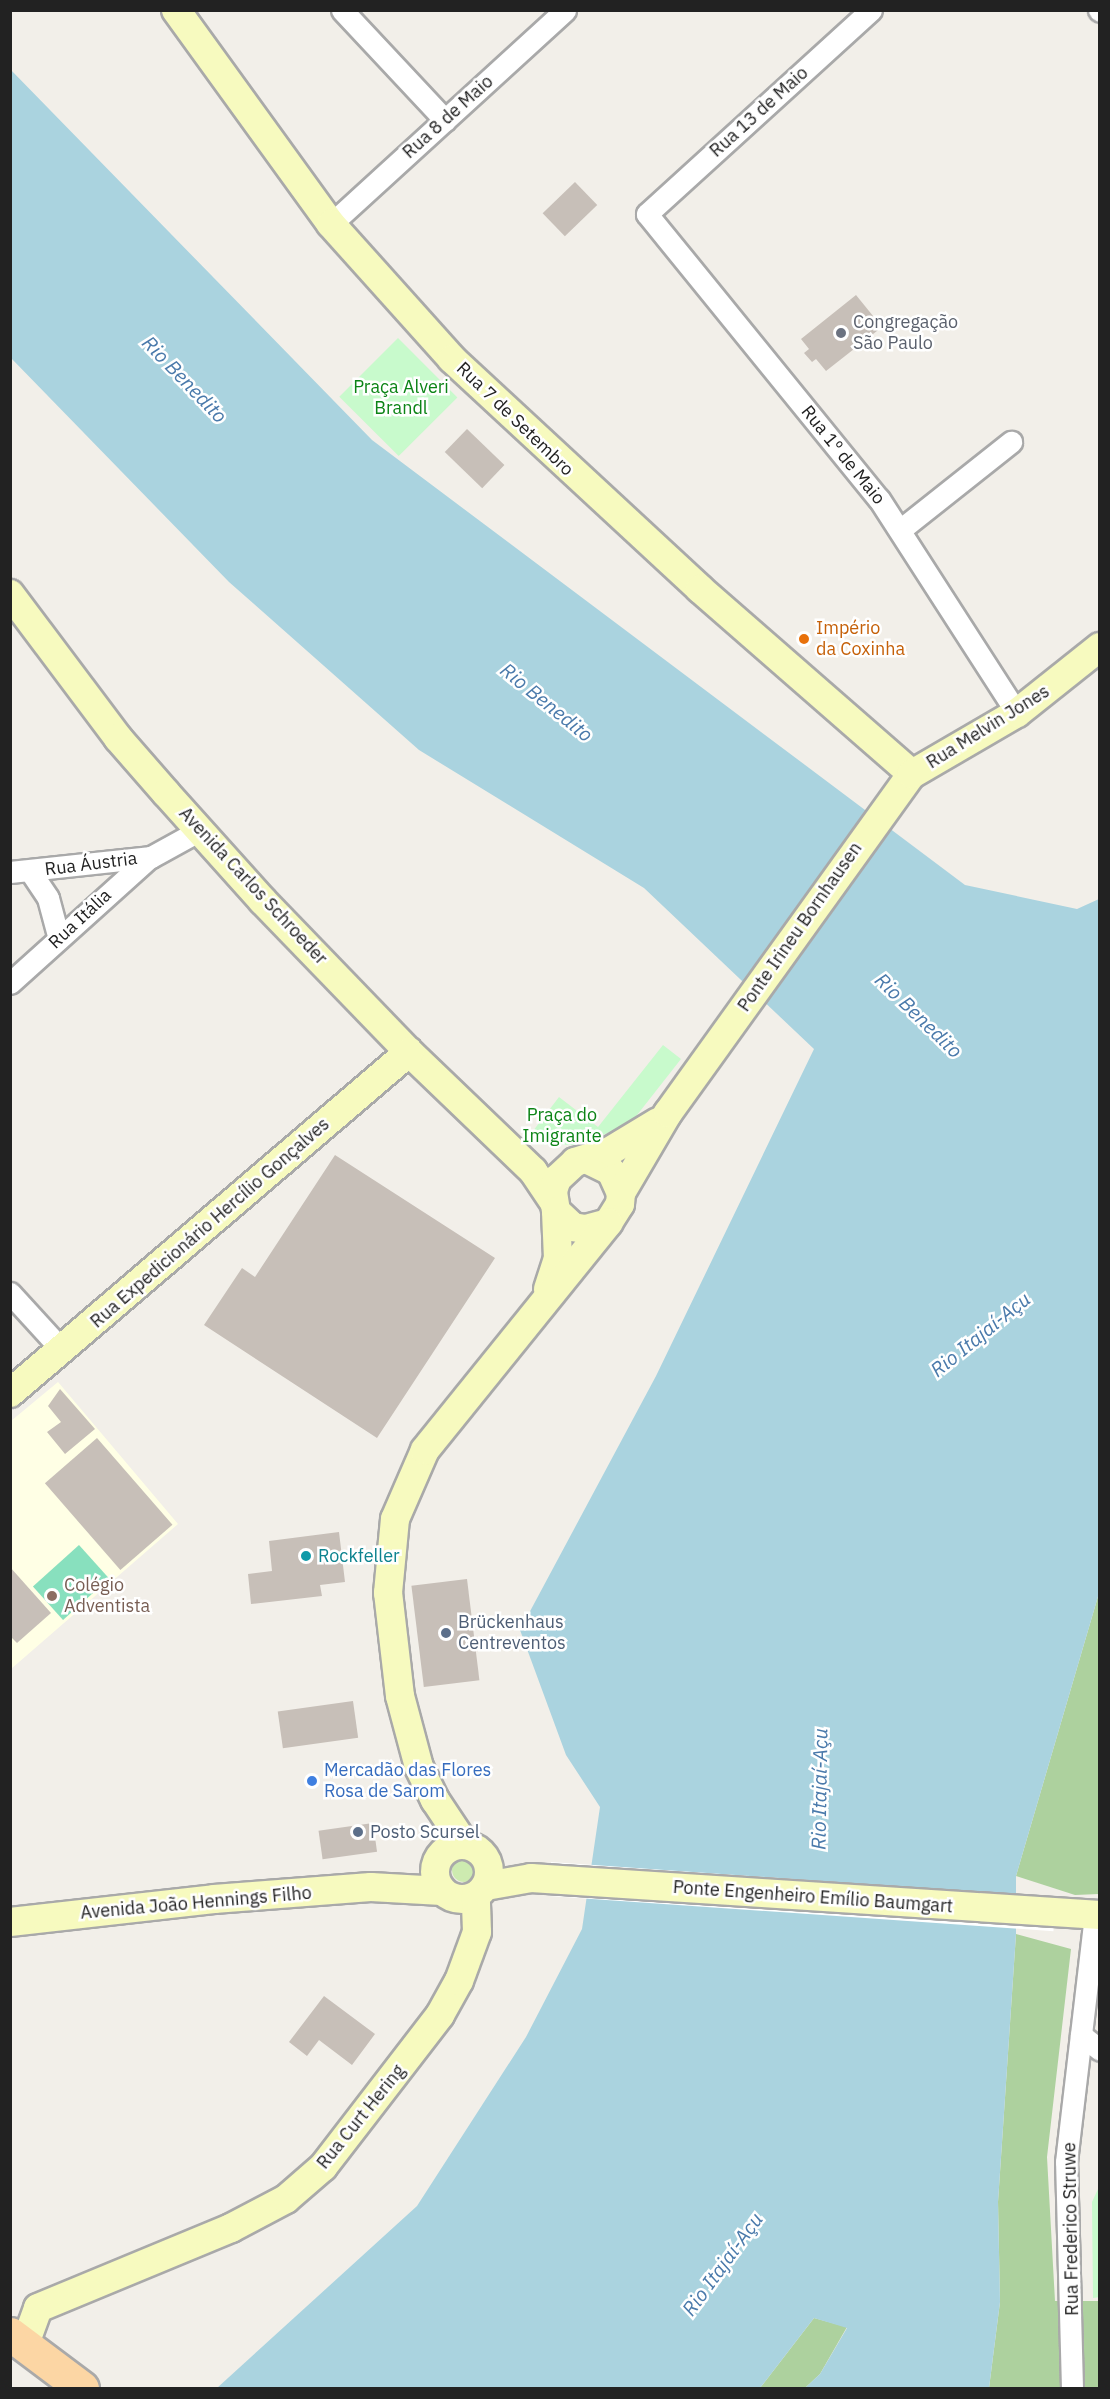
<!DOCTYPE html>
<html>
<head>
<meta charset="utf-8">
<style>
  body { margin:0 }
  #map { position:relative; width:1110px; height:2399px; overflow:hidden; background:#f2efe9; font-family:"IBM Plex Sans",sans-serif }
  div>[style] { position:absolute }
  .education>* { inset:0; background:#ffffe5 }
  .grass>* { inset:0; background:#cdebb0 }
  .round { border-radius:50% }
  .forest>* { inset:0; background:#add19e }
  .park>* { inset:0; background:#c8facc; transform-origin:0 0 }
  .pitch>* { inset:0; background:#88e0be; transform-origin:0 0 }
  .water>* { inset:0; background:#aad3df }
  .pier>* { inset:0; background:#fff; transform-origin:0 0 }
  .building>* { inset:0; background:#c7bfb8; transform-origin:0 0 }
  .roads { filter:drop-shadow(2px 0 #a9a9a9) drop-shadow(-2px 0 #a9a9a9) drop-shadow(0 2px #a9a9a9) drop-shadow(0 -2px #a9a9a9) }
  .street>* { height:21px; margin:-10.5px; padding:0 10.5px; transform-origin:10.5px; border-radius:10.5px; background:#fff }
  .secondary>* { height:28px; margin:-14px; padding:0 14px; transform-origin:14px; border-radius:14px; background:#f7fabf }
  .secondary>.ring { margin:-14px; padding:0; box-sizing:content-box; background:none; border:28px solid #f7fabf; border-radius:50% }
  .primary>* { height:33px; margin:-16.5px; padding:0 16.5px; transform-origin:16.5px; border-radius:16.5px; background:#fcd6a4 }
  .dots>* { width:16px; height:16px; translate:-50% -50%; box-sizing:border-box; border:3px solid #fff; border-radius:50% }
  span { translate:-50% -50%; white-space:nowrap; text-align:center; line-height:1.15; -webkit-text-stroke:5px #fff; paint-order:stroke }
  .street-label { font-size:18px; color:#222 }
  .worship-label { font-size:18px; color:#5b616d }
  .left { translate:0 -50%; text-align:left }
  .park-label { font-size:18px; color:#0c8416 }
  .food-label { font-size:18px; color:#c56008 }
  .culture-label { font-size:18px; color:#0d838f }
  .education-label { font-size:18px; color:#785e54 }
  .service-label { font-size:18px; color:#4e5e75 }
  .shop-label { font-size:18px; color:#366cbe }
  .water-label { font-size:20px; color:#4a7aab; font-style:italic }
  .frame { position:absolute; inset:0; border:12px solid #222; pointer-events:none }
</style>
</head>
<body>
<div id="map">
  <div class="education">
    <i style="clip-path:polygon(58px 1382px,178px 1524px,11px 1669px,11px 1421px)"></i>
  </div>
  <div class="grass">
    <i class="round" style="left:452px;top:1858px;width:24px;height:24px"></i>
  </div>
  <div class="forest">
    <i style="clip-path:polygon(1099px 1593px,1099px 1894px,1075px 1895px,1016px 1876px)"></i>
    <i style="clip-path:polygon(1016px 1934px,1071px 1949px,1047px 2157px,1055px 2301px,1099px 2301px,1099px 2388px,989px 2388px,1000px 2302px,998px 2202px)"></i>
    <i style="clip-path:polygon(814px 2318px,847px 2327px,820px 2374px,805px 2388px,760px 2388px)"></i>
  </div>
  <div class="park">
    <i style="left:398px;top:338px;width:84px;height:83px;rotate:45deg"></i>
    <i style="clip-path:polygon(663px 1045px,681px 1059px,630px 1124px,578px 1145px,523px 1144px,559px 1097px,598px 1127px)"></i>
    <i style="clip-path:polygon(1098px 2189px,1100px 2297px,1093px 2298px,1092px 2202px)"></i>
  </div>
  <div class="pitch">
    <i style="left:79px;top:1545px;width:45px;height:62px;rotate:48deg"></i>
  </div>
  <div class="water">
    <i style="clip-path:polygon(10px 69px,372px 440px,965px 885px,1077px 909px,1099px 899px,1099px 1593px,1016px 1876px,1016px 1934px,998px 2202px,1000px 2302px,989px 2388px,805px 2388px,820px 2374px,847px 2328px,814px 2318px,760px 2388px,217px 2388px,417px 2206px,526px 2037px,582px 1929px,600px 1807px,566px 1755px,520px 1630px,656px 1376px,814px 1049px,644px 888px,419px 750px,229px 582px,11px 358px)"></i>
  </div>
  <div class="pier">
    <i style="left:551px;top:1862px;width:506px;height:34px;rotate:4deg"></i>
  </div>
  <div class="building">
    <i style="left:575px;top:182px;width:32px;height:45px;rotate:46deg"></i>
    <i style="clip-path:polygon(856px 295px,882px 327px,826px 371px,816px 359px,812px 362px,804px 353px,809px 349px,801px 339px)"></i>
    <i style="left:467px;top:429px;width:52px;height:32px;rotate:44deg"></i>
    <i style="clip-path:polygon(335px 1155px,495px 1258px,377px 1438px,204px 1325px,242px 1268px,255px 1277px)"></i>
    <i style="clip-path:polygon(60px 1389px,95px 1429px,65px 1454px,47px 1432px,61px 1422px,48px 1406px)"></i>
    <i style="left:97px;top:1438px;width:115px;height:69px;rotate:49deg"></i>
    <i style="clip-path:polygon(339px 1532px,345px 1582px,320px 1585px,322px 1596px,251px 1604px,248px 1574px,272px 1571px,269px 1541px)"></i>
    <i style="clip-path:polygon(10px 1567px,51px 1613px,17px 1643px,10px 1636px)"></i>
    <i style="left:467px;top:1579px;width:102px;height:56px;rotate:83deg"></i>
    <i style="left:353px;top:1701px;width:37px;height:76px;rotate:82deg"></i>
    <i style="left:373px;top:1823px;width:29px;height:55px;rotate:82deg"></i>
    <i style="clip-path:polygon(324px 1996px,375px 2034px,352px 2065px,319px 2040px,307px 2056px,289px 2042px)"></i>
  </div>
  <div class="roads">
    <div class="street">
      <i style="left:342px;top:10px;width:151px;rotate:46.9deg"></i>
      <i style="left:871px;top:10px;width:303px;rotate:137.7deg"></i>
      <i style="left:647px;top:214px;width:367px;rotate:50.9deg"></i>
      <i style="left:879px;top:499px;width:255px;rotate:57.2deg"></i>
      <i style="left:1099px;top:10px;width:1px;rotate:45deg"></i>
      <i style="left:331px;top:224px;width:317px;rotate:-42.4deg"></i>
      <i style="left:900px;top:530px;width:142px;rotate:-38.4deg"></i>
      <i style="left:30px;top:871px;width:32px;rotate:56deg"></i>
      <i style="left:48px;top:898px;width:42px;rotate:75deg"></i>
      <i style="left:10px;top:872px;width:142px;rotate:-6.1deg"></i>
      <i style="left:151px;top:857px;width:56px;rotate:-28.9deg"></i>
      <i style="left:10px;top:983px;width:188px;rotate:-42deg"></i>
      <i style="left:10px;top:1293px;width:77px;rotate:47.6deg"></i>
      <i style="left:1081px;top:2035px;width:24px;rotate:38deg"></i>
      <i style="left:1072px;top:2388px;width:226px;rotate:-91.5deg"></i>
      <i style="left:1066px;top:2162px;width:249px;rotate:-83.3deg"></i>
    </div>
    <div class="secondary">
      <i style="left:176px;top:10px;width:264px;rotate:54.1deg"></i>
      <i style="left:331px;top:224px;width:181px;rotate:48.1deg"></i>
      <i style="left:452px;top:359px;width:338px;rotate:42.8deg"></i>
      <i style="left:700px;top:589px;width:281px;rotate:41.1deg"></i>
      <i style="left:10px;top:594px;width:180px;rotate:53.1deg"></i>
      <i style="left:118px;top:738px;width:73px;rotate:48.9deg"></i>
      <i style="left:166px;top:793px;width:145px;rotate:48.1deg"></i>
      <i style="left:263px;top:901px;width:210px;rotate:46deg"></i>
      <i style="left:409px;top:1052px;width:172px;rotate:43.8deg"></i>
      <i style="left:533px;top:1171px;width:36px;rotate:56deg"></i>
      <i style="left:588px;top:1160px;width:25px;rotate:26deg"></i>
      <i style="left:611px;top:1171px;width:24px;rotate:66deg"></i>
      <i style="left:621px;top:1193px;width:11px;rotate:95deg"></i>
      <i style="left:620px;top:1204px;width:22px;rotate:122deg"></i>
      <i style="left:608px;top:1223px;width:24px;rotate:165deg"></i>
      <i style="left:585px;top:1229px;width:12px;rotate:-171deg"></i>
      <i style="left:573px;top:1227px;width:23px;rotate:-137deg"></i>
      <i style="left:556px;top:1211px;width:20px;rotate:-99deg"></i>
      <i style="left:553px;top:1191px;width:13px;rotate:-72deg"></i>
      <i style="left:557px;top:1179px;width:25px;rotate:-43deg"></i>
      <i style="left:575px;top:1162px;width:37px;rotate:-17deg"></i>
      <i style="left:610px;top:1151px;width:56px;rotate:-31.1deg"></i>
      <i style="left:621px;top:1193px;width:93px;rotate:-59.6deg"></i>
      <i style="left:668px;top:1113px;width:418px;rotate:-54.3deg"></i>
      <i style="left:912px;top:774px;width:121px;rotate:-30.2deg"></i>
      <i style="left:1017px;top:713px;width:106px;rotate:-38.5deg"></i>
      <i style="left:548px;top:1289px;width:32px;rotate:-72deg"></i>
      <i style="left:558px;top:1259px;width:48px;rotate:-92.4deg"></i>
      <i style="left:10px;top:1393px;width:525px;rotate:-40.52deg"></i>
      <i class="ring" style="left:435px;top:1845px;width:26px;height:26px"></i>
      <i style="left:465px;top:1845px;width:54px;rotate:-123.7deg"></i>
      <i style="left:435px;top:1800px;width:37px;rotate:-116deg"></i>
      <i style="left:419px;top:1767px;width:73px;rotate:-105deg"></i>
      <i style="left:400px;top:1696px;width:104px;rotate:-96.6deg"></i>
      <i style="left:388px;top:1593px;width:74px;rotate:-84.6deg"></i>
      <i style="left:395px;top:1519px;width:75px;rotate:-66.5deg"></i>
      <i style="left:425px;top:1450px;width:292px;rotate:-51.1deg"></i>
      <i style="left:486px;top:1886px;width:46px;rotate:-10.1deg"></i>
      <i style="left:531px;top:1878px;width:570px;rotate:3.72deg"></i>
      <i style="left:10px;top:1922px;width:205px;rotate:-6.4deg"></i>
      <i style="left:214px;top:1899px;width:157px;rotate:-4.4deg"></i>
      <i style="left:371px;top:1887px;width:71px;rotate:3.2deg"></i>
      <i style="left:25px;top:2344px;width:38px;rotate:-70deg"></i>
      <i style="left:38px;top:2308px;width:209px;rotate:-22.5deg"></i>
      <i style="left:231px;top:2228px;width:62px;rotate:-27.8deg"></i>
      <i style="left:286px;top:2199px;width:49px;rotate:-40.9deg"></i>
      <i style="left:323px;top:2167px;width:192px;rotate:-52.4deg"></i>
      <i style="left:440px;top:2015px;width:39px;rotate:-61deg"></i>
      <i style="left:459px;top:1981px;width:52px;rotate:-69.8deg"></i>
      <i style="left:477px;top:1932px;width:36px;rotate:-92deg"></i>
    </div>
    <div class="primary">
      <i style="left:10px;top:2334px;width:90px;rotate:36.9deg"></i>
    </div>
  </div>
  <div class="dots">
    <i style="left:841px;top:333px;background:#6b7280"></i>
    <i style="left:804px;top:639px;background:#e8710a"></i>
    <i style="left:306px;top:1556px;background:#0f9aa8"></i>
    <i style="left:52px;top:1596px;background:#8d6e63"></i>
    <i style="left:446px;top:1633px;background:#5c6f8a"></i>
    <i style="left:312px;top:1781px;background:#3f7fe0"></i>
    <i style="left:358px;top:1832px;background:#5c6f8a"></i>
  </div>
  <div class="street-label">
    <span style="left:759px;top:112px;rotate:-42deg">Rua 13 de Maio</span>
    <span style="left:448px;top:117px;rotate:-42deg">Rua 8 de Maio</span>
    <span style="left:515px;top:419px;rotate:44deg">Rua 7 de Setembro</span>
    <span style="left:843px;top:455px;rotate:51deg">Rua 1º de Maio</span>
    <span style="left:988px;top:727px;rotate:-32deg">Rua Melvin Jones</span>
    <span style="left:91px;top:864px;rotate:-7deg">Rua Áustria</span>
    <span style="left:253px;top:886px;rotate:47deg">Avenida Carlos Schroeder</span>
    <span style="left:80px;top:919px;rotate:-43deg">Rua Itália</span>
    <span style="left:800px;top:927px;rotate:-55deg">Ponte Irineu Bornhausen</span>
    <span style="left:210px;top:1223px;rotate:-41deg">Rua Expedicionário Hercílio Gonçalves</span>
    <span style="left:813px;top:1897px;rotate:4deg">Ponte Engenheiro Emílio Baumgart</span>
    <span style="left:196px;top:1903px;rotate:-5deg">Avenida João Hennings Filho</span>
    <span style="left:361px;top:2117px;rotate:-51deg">Rua Curt Hering</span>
    <span style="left:1071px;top:2229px;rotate:-91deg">Rua Frederico Struwe</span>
  </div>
  <div class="worship-label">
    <span class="left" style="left:853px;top:333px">Congregação<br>São Paulo</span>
  </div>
  <div class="park-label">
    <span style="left:401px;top:398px">Praça Alveri<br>Brandl</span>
    <span style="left:562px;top:1126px">Praça do<br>Imigrante</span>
  </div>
  <div class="food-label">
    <span class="left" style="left:816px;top:639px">Império<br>da Coxinha</span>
  </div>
  <div class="culture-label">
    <span class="left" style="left:318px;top:1556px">Rockfeller</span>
  </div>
  <div class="education-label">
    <span class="left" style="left:64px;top:1596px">Colégio<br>Adventista</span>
  </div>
  <div class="service-label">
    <span class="left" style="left:458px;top:1633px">Brückenhaus<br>Centreventos</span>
    <span class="left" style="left:370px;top:1832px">Posto Scursel</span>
  </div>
  <div class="shop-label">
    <span class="left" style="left:324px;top:1781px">Mercadão das Flores<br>Rosa de Sarom</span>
  </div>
  <div class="water-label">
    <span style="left:185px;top:379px;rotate:46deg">Rio Benedito</span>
    <span style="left:547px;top:702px;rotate:39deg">Rio Benedito</span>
    <span style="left:919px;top:1015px;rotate:44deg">Rio Benedito</span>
    <span style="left:980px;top:1334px;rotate:-39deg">Rio Itajaí-Açu</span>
    <span style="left:819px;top:1789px;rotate:-89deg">Rio Itajaí-Açu</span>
    <span style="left:722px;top:2264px;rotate:-54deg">Rio Itajaí-Açu</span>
  </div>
  <div class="frame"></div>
</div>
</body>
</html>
